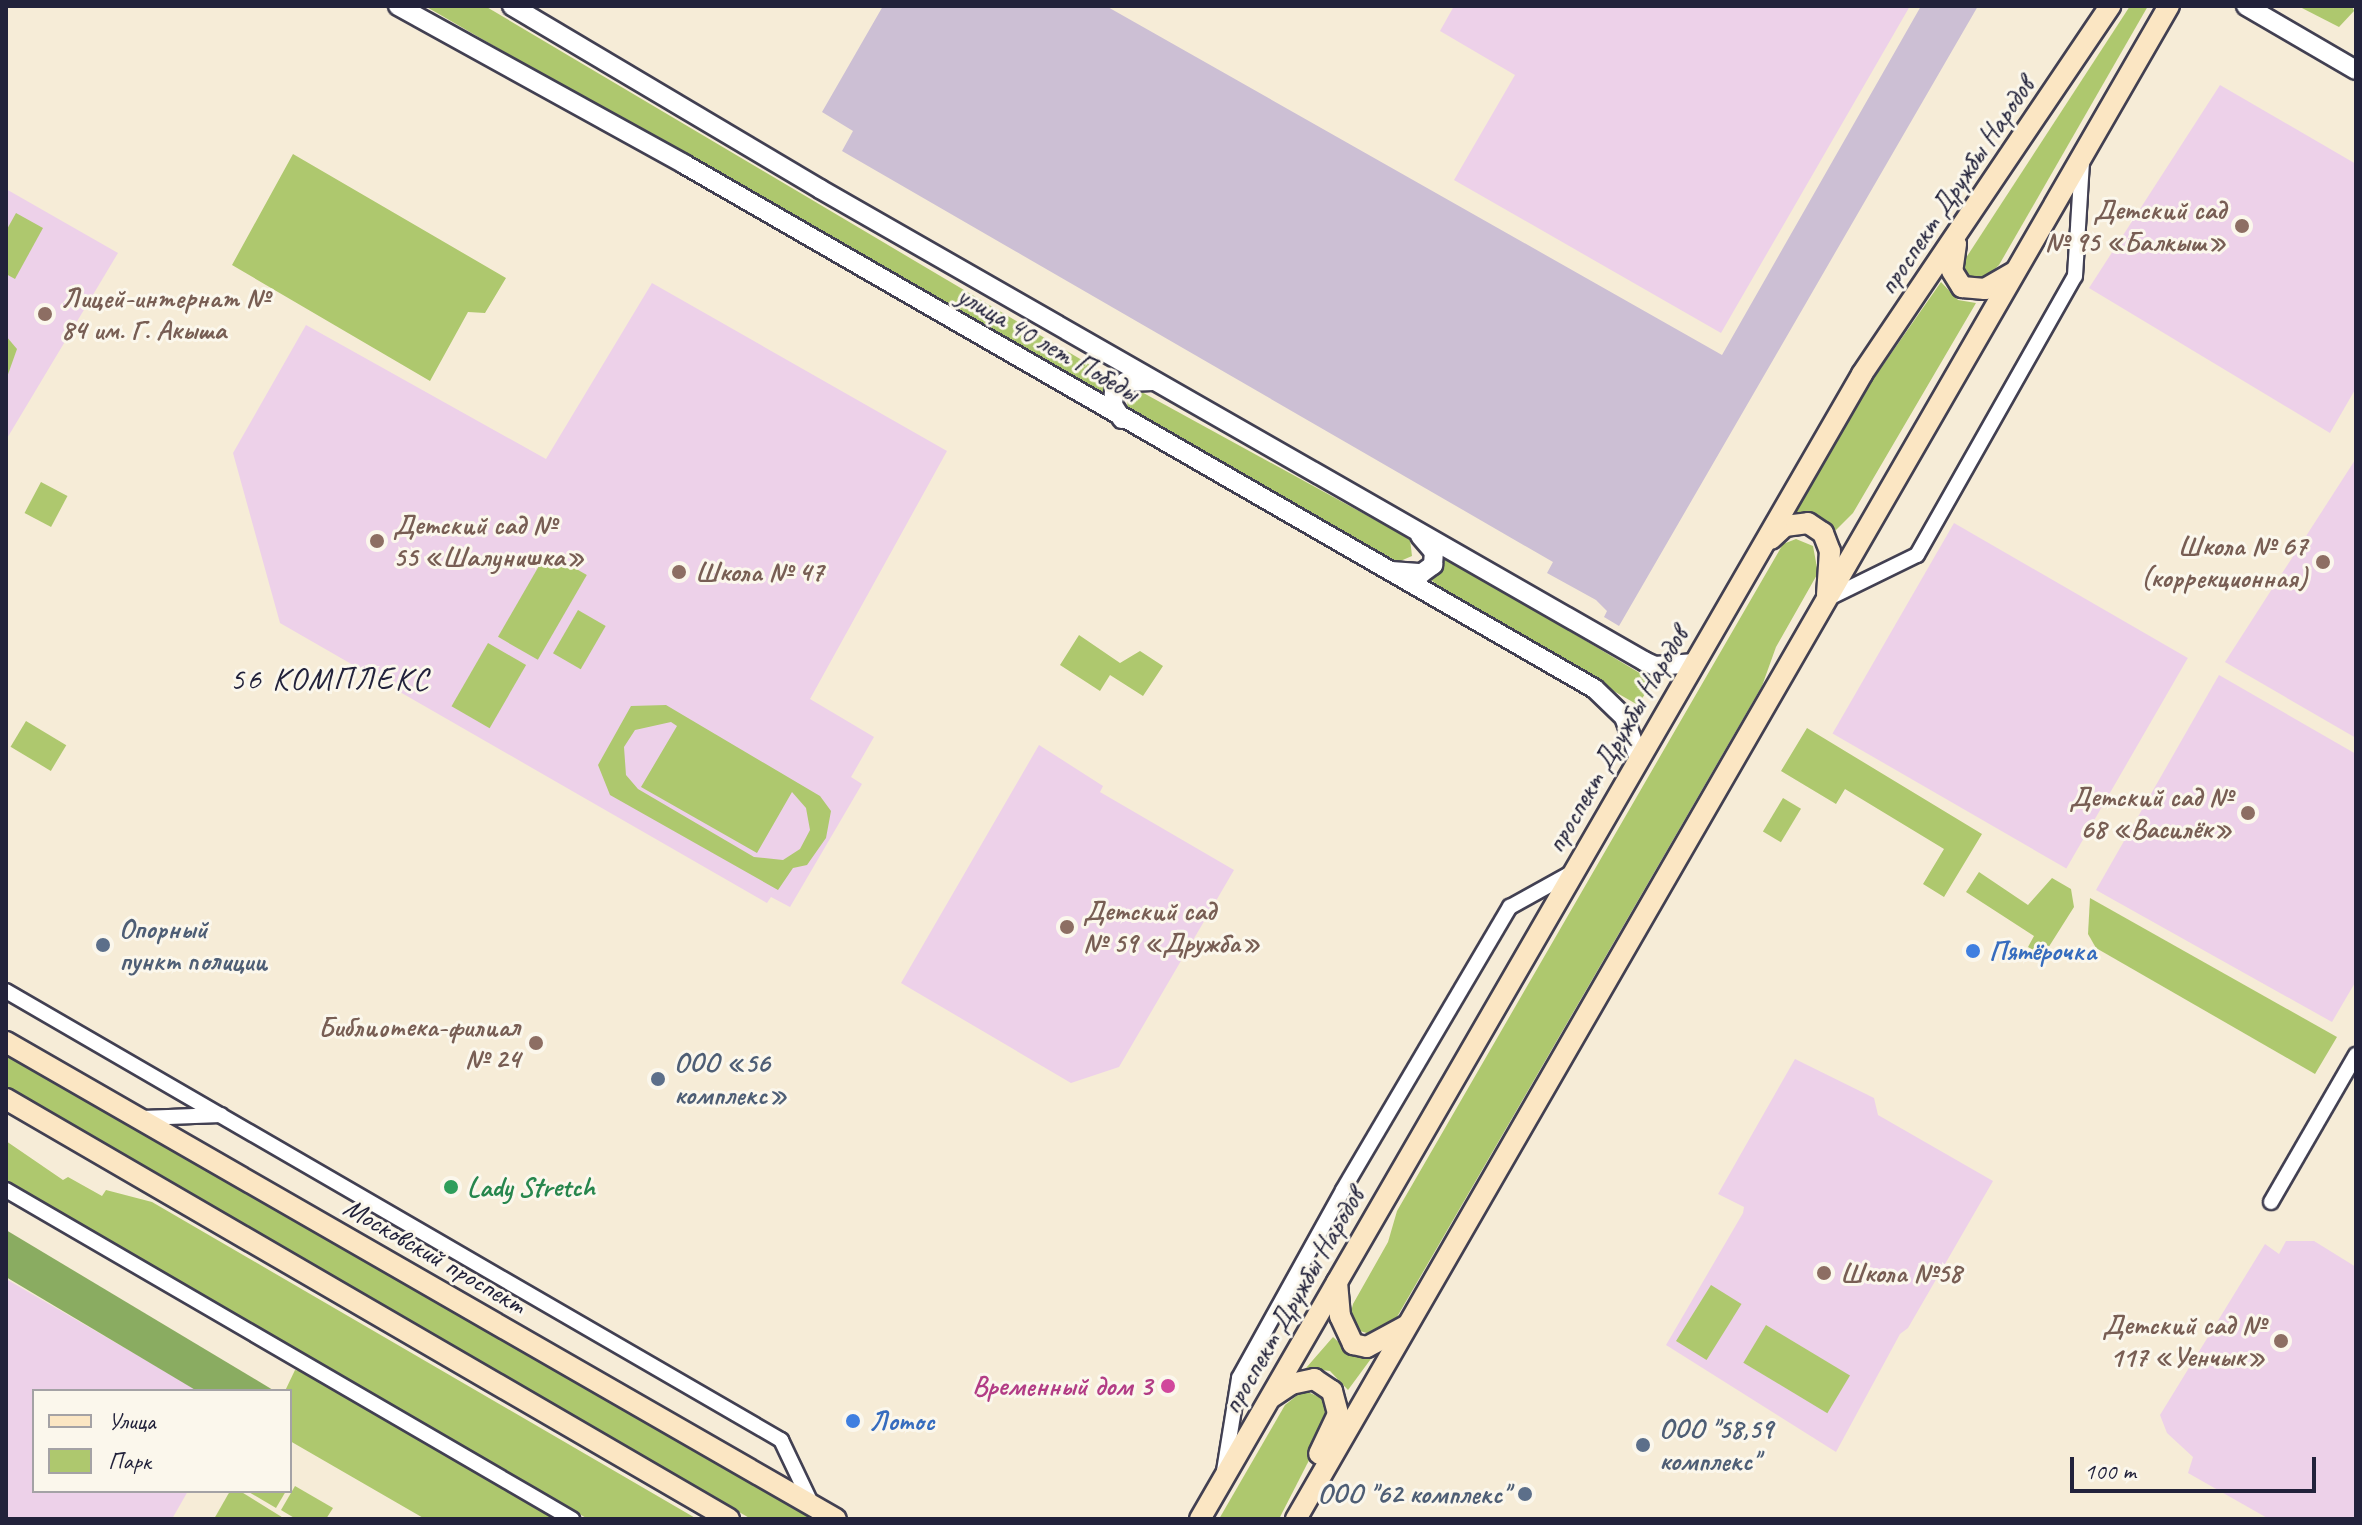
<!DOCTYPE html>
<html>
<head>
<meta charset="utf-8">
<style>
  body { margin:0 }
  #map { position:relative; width:2362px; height:1525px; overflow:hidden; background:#f6ecd7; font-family:Caveat,sans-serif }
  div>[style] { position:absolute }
  .built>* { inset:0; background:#edd1e9; transform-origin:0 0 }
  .industrial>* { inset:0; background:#ccbfd4 }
  .green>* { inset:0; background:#aec86e; transform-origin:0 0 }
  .forest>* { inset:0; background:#8aac61 }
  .roads { filter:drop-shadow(2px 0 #424052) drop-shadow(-2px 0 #424052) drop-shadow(0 2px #424052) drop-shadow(0 -2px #424052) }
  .minor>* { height:14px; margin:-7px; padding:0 7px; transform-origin:7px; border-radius:7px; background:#fff }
  .tertiary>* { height:18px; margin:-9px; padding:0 9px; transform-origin:9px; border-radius:9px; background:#fff }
  .secondary>* { height:20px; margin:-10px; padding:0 10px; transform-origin:10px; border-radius:10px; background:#fbe6c3 }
  .dots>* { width:22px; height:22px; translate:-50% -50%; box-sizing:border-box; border:4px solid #fbf7ec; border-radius:50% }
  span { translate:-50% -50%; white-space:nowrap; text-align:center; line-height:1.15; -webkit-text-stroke:6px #fbf7ec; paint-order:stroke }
  .street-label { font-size:28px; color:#22223b }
  .education-label { font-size:28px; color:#785e54; font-weight:700 }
  .right { translate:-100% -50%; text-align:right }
  .left { translate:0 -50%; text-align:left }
  .service-label { font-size:28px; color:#4e5e75; font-weight:700 }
  .shop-label { font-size:28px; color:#366cbe; font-weight:700 }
  .leisure-label { font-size:28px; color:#27864d; font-weight:700 }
  .hotel-label { font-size:28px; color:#b23c85; font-weight:700 }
  .quarter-label { font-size:32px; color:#22223b; letter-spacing:2px }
  .frame { position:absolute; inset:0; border:8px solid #22223b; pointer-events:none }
  .legend { position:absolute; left:32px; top:1389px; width:260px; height:104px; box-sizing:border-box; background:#fbf7ec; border:2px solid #a4a2a5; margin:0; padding:10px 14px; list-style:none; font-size:24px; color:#22223b }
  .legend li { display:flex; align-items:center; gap:16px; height:40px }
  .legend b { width:40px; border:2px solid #a4a2a5 }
  .scale { position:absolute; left:2070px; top:1457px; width:246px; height:36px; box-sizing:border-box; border:4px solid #22223b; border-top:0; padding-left:10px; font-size:24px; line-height:28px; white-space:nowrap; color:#22223b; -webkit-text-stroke:6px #fbf7ec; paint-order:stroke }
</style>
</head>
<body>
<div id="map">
  <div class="built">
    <i style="clip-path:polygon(1454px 6px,1910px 6px,1721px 333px,1454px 180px,1515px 75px,1440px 31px)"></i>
    <i style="clip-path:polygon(2220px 85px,2356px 164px,2356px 388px,2330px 433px,2089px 288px)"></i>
    <i style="clip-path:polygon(6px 189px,118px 253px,6px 440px)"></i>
    <i style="clip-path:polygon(652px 283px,947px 451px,810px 699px,874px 737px,851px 777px,862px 784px,790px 907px,771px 897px,767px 903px,280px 623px,233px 453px,306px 325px,546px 459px)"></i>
    <i style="clip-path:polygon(2355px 460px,2356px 461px,2356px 738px,2225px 662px)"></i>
    <i style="left:1954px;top:523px;width:270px;height:243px;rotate:30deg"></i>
    <i style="clip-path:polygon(2219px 675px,2356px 754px,2356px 981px,2332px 1022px,2096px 890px)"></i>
    <i style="clip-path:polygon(1039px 745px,1103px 786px,1100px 792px,1234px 870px,1119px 1067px,1071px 1083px,901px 983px)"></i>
    <i style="clip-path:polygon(1795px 1059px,1874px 1098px,1878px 1115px,1993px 1181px,1908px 1328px,1900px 1334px,1836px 1452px,1666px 1345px,1743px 1213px,1744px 1207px,1718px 1194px)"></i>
    <i style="clip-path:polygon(2286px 1241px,2314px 1241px,2356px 1267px,2356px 1519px,2269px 1519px,2188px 1473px,2193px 1457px,2167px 1433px,2160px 1415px,2265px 1244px,2279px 1254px)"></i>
    <i style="clip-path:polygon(6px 1279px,199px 1391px,34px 1391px,34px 1491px,188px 1491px,172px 1519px,6px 1519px)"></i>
  </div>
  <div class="industrial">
    <i style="clip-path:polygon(883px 6px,1106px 6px,1722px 355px,1921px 6px,1978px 6px,1619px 626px,1604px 617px,1607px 611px,1596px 600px,1547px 573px,1553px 562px,842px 151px,853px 131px,822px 112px)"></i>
  </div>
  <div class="green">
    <i style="clip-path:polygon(425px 6px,485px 6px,1114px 379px,1102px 398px)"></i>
    <i style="clip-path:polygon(2130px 6px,2148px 6px,1999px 265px,1984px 279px,1970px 278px,1962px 264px)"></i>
    <i style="clip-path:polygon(2298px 6px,2352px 6px,2354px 11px,2339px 27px)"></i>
    <i style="clip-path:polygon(293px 154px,506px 278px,485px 313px,468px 312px,430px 381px,232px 265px)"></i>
    <i style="clip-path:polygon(16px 213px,43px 228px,15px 279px,6px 274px,6px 231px)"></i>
    <i style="clip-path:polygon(1941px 282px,1958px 300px,1976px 303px,1853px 513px,1831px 535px,1807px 514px,1791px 513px,1867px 388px)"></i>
    <i style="clip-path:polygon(6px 336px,17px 349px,6px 380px)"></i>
    <i style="clip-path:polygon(1138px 390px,1410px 539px,1412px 556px,1398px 562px,1127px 412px,1128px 393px)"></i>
    <i style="left:41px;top:482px;width:30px;height:35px;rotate:28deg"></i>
    <i style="clip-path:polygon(1796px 539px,1813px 546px,1818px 573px,1776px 647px,1762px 686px,1390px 1329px,1373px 1335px,1357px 1330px,1350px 1316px,1353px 1304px,1388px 1242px,1397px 1211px,1783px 544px)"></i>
    <i style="left:547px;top:552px;width:46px;height:98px;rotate:30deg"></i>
    <i style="clip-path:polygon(1441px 554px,1653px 681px,1638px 705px,1456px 601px,1429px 578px)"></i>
    <i style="left:578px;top:610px;width:32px;height:50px;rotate:30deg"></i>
    <i style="clip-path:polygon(1079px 635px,1120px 663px,1140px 651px,1163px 666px,1143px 696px,1110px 675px,1100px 691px,1060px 665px)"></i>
    <i style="left:488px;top:643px;width:44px;height:73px;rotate:30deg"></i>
    <i style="clip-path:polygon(evenodd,666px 705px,820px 796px,831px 811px,826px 838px,807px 865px,793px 868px,778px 890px,610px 795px,598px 765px,631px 706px,666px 705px,671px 722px,677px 726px,641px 787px,757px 853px,792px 792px,806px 808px,810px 830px,800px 849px,783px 860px,754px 857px,638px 789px,626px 775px,624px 747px,635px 730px,671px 722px)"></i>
    <i style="left:26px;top:721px;width:47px;height:30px;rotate:31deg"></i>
    <i style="clip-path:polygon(1807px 728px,1982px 834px,1944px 897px,1923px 884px,1944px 849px,1845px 789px,1836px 804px,1781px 771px)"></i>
    <i style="left:1783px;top:798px;width:21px;height:39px;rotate:31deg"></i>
    <i style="clip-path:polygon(1979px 872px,2028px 905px,2052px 878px,2071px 889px,2074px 907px,2043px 956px,2028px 947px,2034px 936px,1966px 892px)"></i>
    <i style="clip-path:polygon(2090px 898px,2337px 1037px,2315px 1074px,2096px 948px,2088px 934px)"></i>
    <i style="left:6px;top:1053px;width:930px;height:31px;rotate:30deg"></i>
    <i style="clip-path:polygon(6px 1141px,63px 1180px,68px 1177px,102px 1196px,106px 1190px,152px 1202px,697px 1519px,588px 1519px,6px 1183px)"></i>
    <i style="left:1711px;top:1285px;width:36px;height:66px;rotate:32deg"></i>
    <i style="left:1766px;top:1325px;width:98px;height:44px;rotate:31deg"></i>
    <i style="clip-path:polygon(1333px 1337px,1344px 1347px,1373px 1356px,1348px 1390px,1330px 1371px,1306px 1368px)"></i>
    <i style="clip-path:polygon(295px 1370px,308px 1373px,555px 1519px,425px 1519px,290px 1441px,290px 1391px,285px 1391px)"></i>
    <i style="clip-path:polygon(1304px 1390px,1327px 1401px,1326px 1427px,1279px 1519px,1219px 1519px,1285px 1405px)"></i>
    <i style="clip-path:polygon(295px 1486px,333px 1508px,326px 1519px,296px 1519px,281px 1510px)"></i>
    <i style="clip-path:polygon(230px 1491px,240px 1491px,285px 1519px,214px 1519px)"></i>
    <i style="clip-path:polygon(247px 1491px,286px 1491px,276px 1508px)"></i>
  </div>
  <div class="forest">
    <i style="clip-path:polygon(6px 1230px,273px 1390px,272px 1391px,197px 1391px,6px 1277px)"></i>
  </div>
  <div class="roads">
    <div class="minor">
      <i style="left:1827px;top:599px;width:100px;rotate:-26.1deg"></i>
      <i style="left:1917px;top:555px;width:321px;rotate:-60.5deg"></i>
      <i style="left:2075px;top:276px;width:114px;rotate:-86.5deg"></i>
      <i style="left:6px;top:991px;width:896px;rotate:30.09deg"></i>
      <i style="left:781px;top:1440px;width:72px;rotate:64.5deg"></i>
      <i style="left:142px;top:1118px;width:79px;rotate:-2.2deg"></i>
      <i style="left:6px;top:1190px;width:655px;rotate:30.17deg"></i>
      <i style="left:2271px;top:1202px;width:170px;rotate:-60deg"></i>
      <i style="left:1224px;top:1471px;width:94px;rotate:-80.8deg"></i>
      <i style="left:1239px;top:1378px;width:215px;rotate:-61deg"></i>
      <i style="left:1343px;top:1190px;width:329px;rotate:-59.5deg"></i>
      <i style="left:1510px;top:907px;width:70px;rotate:-29.1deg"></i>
    </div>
    <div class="tertiary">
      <i style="left:398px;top:6px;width:327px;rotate:28.9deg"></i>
      <i style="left:684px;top:164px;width:1051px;rotate:29.95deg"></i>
      <i style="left:1595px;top:689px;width:40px;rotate:44deg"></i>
      <i style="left:1624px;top:717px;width:45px;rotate:70.3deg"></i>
      <i style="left:512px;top:6px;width:358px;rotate:30.7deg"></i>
      <i style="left:820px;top:189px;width:950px;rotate:29.8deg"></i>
      <i style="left:1644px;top:661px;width:12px;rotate:24deg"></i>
      <i style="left:1655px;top:666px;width:40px;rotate:-4.3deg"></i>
      <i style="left:2246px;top:6px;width:127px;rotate:30.2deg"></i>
      <i style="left:1122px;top:419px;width:17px;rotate:-123deg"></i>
      <i style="left:1113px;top:405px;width:14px;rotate:-86deg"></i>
      <i style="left:1114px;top:391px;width:14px;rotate:-39deg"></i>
      <i style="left:1125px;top:382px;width:28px;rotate:-2deg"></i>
      <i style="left:1391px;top:571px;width:31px;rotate:4deg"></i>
      <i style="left:1422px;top:573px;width:14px;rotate:-36deg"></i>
      <i style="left:1433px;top:565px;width:13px;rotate:-86deg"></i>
      <i style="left:1434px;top:552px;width:21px;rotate:-131deg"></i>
    </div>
    <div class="secondary">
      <i style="left:1956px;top:244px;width:27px;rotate:98deg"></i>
      <i style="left:1952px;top:271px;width:19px;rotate:58deg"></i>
      <i style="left:1962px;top:287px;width:23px;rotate:5deg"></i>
      <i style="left:1985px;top:289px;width:34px;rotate:-30deg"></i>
      <i style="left:1771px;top:539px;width:19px;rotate:-43deg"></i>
      <i style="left:1785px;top:526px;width:23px;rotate:-7deg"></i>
      <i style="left:1808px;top:523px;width:18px;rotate:34deg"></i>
      <i style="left:1823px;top:533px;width:19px;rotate:69deg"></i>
      <i style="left:1830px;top:551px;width:44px;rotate:93.9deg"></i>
      <i style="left:6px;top:1042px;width:957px;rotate:29.89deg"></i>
      <i style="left:6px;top:1099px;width:836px;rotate:30.15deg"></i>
      <i style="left:1337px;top:1282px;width:34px;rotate:85deg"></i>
      <i style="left:1340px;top:1316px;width:31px;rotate:65deg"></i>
      <i style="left:1353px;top:1344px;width:14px;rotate:12deg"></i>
      <i style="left:1367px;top:1347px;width:44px;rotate:-28.3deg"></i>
      <i style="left:1272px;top:1397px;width:23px;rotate:-34deg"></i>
      <i style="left:1291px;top:1384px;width:24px;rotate:-12deg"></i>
      <i style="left:1314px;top:1379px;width:22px;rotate:34deg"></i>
      <i style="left:1332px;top:1391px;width:24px;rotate:75deg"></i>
      <i style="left:1338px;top:1414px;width:44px;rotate:115.4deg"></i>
      <i style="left:1200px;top:1519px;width:1323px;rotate:-59.96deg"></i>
      <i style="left:1862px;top:374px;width:444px;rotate:-56deg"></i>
      <i style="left:1296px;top:1519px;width:1747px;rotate:-60.02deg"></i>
    </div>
  </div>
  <div class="dots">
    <i style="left:2242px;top:226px;background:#8d6e63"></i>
    <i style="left:45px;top:314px;background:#8d6e63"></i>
    <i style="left:377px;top:541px;background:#8d6e63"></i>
    <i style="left:2323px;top:562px;background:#8d6e63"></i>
    <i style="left:679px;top:572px;background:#8d6e63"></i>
    <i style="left:2248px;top:813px;background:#8d6e63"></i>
    <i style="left:1067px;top:927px;background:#8d6e63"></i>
    <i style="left:103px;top:945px;background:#5c6f8a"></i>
    <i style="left:1973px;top:951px;background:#3f7fe0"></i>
    <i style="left:536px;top:1043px;background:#8d6e63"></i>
    <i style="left:658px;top:1079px;background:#5c6f8a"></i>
    <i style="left:451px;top:1187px;background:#2e9e5b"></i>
    <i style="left:1824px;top:1273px;background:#8d6e63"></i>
    <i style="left:2281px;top:1341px;background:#8d6e63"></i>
    <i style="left:1168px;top:1386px;background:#d1479c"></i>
    <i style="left:853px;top:1421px;background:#3f7fe0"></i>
    <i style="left:1643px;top:1445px;background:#5c6f8a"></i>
    <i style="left:1525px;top:1494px;background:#5c6f8a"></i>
  </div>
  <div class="street-label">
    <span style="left:1956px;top:186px;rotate:-56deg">проспект Дружбы Народов</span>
    <span style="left:1048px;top:344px;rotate:30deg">улица 40 лет Победы</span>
    <span style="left:1617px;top:740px;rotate:-60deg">проспект Дружбы Народов</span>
    <span style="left:435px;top:1256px;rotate:30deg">Московский проспект</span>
    <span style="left:1293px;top:1301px;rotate:-60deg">проспект Дружбы Народов</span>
  </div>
  <div class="education-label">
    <span class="right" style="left:2226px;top:226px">Детский сад<br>№ 95 «Балкыш»</span>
    <span class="left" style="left:61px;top:314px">Лицей-интернат №<br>84 им. Г. Акыша</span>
    <span class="left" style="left:393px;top:541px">Детский сад №<br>55 «Шалунишка»</span>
    <span class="right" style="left:2307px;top:562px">Школа № 67<br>(коррекционная)</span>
    <span class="left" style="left:695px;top:572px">Школа № 47</span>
    <span class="right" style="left:2232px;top:813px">Детский сад №<br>68 «Василёк»</span>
    <span class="left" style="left:1083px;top:927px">Детский сад<br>№ 59 «Дружба»</span>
    <span class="right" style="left:520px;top:1043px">Библиотека-филиал<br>№ 24</span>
    <span class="left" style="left:1840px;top:1273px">Школа №58</span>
    <span class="right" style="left:2265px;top:1341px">Детский сад №<br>117 «Уенчык»</span>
  </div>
  <div class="service-label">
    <span class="left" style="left:119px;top:945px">Опорный<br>пункт полиции</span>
    <span class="left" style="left:674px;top:1079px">ООО «56<br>комплекс»</span>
    <span class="left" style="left:1659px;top:1445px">ООО "58,59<br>комплекс"</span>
    <span class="right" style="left:1509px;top:1494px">ООО "62 комплекс"</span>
  </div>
  <div class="shop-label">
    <span class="left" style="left:1989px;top:951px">Пятёрочка</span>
    <span class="left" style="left:869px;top:1421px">Лотос</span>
  </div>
  <div class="leisure-label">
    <span class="left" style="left:467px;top:1187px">Lady Stretch</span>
  </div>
  <div class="hotel-label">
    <span class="right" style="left:1152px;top:1386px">Временный дом 3</span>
  </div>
  <div class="quarter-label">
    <span style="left:330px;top:679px">56 КОМПЛЕКС</span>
  </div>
  <div class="frame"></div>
  <ul class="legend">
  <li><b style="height:10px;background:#fbe6c3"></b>Улица</li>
  <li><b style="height:22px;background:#aec86e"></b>Парк</li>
  </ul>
  <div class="scale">100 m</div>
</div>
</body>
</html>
